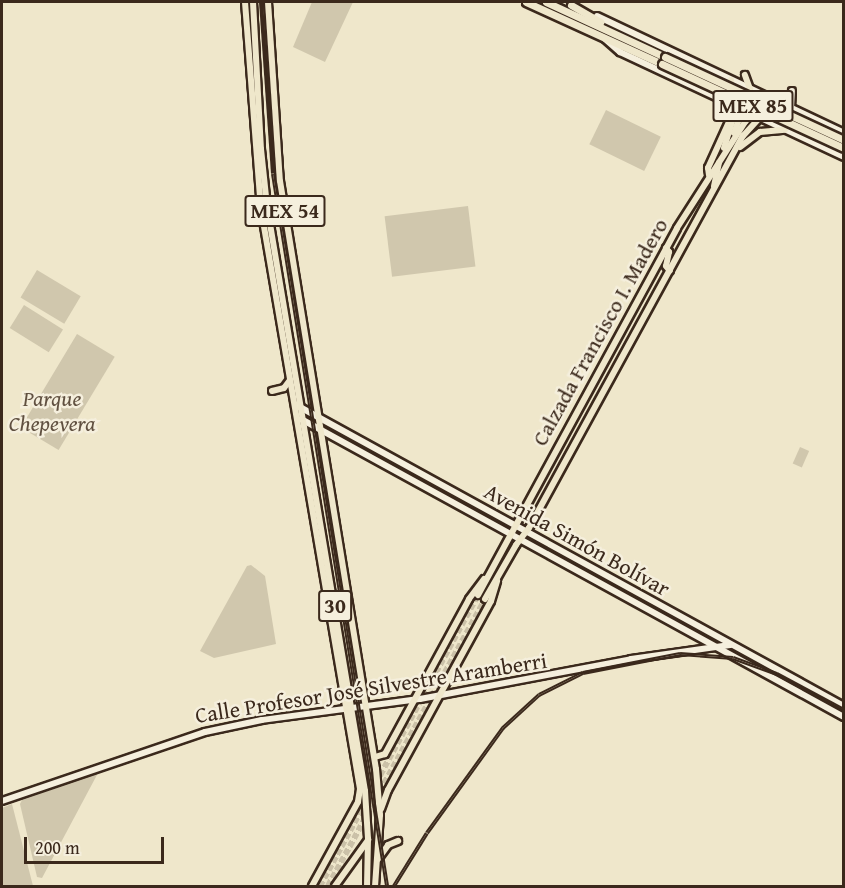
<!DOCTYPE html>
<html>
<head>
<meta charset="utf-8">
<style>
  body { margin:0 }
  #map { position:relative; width:845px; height:888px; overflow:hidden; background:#efe7cb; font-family:"Gentium Book Plus",serif }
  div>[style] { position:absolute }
  .green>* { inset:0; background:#d0c7ad; transform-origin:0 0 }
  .primary-tunnel>* { height:6px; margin-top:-3px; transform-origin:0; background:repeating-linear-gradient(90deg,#cbc1a8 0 6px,transparent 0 9px) }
  .roads { filter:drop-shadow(2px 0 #3b291c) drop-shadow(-2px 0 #3b291c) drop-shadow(0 2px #3b291c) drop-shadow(0 -2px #3b291c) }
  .secondary>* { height:6px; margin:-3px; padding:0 3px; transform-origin:3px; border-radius:3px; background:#f5efdd }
  .primary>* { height:6px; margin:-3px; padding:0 3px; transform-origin:3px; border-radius:3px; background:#efe7cb }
  .trunk>* { height:7px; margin:-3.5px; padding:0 3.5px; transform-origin:3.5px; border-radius:3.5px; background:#efe7cb }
  .rail>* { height:4px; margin-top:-2px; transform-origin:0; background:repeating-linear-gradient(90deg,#f5efdd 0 4.5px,#3b291c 0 9px); box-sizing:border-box; border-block:2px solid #3b291c }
  .bridges { filter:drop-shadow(2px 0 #3b291c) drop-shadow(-2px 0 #3b291c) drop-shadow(0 2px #3b291c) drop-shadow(0 -2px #3b291c) }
  .trunk-bridge>* { height:7px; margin:-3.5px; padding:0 3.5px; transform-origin:3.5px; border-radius:3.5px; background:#efe7cb }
  span { translate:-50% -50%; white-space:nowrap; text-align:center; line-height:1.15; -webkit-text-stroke:5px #f5efdd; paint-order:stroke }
  .shield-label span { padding:2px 4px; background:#f5efdd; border:2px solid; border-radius:4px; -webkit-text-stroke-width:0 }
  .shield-label { font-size:21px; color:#3b291c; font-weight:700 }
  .street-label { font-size:22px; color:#3b291c }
  .park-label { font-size:22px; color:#605040; font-style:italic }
  .frame { position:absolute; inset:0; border:3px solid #3b291c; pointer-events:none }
  .scale { position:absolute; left:24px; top:837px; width:140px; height:27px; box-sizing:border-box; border:3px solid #3b291c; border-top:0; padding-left:8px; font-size:18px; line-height:21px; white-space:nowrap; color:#3b291c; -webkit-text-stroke:4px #f5efdd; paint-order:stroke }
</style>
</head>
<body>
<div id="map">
  <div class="green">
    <i style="clip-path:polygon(312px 2px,353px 2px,325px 62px,293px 47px)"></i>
    <i style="left:606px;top:110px;width:61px;height:38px;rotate:26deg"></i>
    <i style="left:468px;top:206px;width:61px;height:84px;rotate:83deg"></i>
    <i style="left:37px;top:270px;width:51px;height:32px;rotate:31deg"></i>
    <i style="left:24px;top:305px;width:46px;height:27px;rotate:32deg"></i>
    <i style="left:77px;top:334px;width:44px;height:109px;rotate:31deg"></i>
    <i style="left:800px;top:447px;width:10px;height:18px;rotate:24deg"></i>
    <i style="clip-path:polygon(251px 565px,265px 576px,276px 644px,214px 658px,200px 651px,247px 566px)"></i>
    <i style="clip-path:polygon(98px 773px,42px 878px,37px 877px,20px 804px,22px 800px)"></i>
    <i style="clip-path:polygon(12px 804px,33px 886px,2px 886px,2px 808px)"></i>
  </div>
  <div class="primary-tunnel">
    <i style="left:320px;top:886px;width:331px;rotate:-61.5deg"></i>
    <i style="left:328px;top:886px;width:327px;rotate:-61.3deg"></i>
  </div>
  <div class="roads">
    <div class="secondary">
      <i style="left:597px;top:16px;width:273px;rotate:25.3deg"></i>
      <i style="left:605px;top:39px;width:20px;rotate:41deg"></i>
      <i style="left:620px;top:52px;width:247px;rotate:25.1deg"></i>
      <i style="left:791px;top:108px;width:17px;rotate:-87deg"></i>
      <i style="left:298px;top:406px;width:623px;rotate:28.79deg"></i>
      <i style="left:301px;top:419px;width:619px;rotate:28.76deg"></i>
      <i style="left:2px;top:801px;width:214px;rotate:-18.8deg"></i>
      <i style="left:205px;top:732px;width:58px;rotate:-11.9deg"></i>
      <i style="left:262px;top:720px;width:159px;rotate:-7.6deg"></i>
      <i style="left:420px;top:699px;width:215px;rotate:-10.7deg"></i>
      <i style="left:631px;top:659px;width:100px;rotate:-8deg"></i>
    </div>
    <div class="primary">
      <i style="left:245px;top:2px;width:208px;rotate:85.6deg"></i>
      <i style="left:261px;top:209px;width:588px;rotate:80.31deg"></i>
      <i style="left:360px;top:789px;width:13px;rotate:99deg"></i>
      <i style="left:358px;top:802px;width:96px;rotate:118.7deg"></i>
      <i style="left:253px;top:2px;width:147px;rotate:86.9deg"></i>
      <i style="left:261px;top:149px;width:57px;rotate:84deg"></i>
      <i style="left:267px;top:206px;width:593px;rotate:80.49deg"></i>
      <i style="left:365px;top:791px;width:48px;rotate:86.4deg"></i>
      <i style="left:368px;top:839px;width:47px;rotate:91.2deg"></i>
      <i style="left:268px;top:2px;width:179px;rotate:86.2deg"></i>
      <i style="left:280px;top:181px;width:596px;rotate:80.73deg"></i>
      <i style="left:376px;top:769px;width:46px;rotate:85deg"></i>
      <i style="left:380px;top:815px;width:71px;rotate:94deg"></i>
      <i style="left:734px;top:133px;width:47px;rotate:-70deg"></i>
      <i style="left:750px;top:89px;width:15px;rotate:-110deg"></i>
      <i style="left:740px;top:147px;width:25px;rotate:-37deg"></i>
      <i style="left:760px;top:132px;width:25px;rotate:-5deg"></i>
      <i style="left:724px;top:148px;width:30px;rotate:-73deg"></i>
      <i style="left:733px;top:119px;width:39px;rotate:-93deg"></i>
      <i style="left:709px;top:175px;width:7px;rotate:-98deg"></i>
      <i style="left:708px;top:168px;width:51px;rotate:-65.5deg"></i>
      <i style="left:729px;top:122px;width:23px;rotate:-105deg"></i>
      <i style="left:714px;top:186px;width:24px;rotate:-78deg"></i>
      <i style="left:666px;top:248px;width:5px;rotate:53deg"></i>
      <i style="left:669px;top:252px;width:14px;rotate:102deg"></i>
      <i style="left:666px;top:266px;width:6px;rotate:51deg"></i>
      <i style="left:272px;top:391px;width:12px;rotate:-14deg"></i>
      <i style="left:284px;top:388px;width:10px;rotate:-53deg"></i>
      <i style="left:478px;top:595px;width:417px;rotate:-61.5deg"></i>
      <i style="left:677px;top:228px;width:126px;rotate:-57.3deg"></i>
      <i style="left:745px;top:122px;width:34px;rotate:-47deg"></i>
      <i style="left:485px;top:599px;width:62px;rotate:-60.1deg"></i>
      <i style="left:516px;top:545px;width:21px;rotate:-53deg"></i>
      <i style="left:529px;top:528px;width:447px;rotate:-61.4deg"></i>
      <i style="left:743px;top:136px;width:47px;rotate:-47.6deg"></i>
      <i style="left:375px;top:757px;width:10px;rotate:-17deg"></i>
      <i style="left:385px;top:754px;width:176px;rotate:-61.5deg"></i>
      <i style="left:469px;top:599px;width:25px;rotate:-53deg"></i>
      <i style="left:381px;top:809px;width:20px;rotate:-70deg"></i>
      <i style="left:388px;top:790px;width:215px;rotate:-61.4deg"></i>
      <i style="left:491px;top:601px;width:21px;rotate:-73deg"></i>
      <i style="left:378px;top:859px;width:17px;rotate:-54deg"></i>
      <i style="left:388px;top:845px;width:11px;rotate:-22deg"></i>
      <i style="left:335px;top:886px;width:57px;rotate:-54.3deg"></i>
    </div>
    <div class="trunk">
      <i style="left:526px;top:2px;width:149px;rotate:24.5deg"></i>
      <i style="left:546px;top:2px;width:131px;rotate:24.8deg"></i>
      <i style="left:571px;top:5px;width:34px;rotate:30deg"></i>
    </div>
  </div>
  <div class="rail">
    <i style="left:261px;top:2px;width:172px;rotate:86deg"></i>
    <i style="left:273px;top:174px;width:721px;rotate:80.9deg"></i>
    <i style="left:394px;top:886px;width:62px;rotate:-58.1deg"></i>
    <i style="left:427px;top:833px;width:130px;rotate:-54.1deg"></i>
    <i style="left:503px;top:728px;width:49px;rotate:-42.5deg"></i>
    <i style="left:539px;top:695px;width:49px;rotate:-26.6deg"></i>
    <i style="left:583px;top:673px;width:99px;rotate:-11.1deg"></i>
    <i style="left:680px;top:654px;width:53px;rotate:4.3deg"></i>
    <i style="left:733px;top:658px;width:47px;rotate:20deg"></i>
    <i style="left:777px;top:674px;width:76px;rotate:28.2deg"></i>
  </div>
  <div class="bridges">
    <div class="trunk-bridge">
      <i style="left:665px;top:57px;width:197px;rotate:24.9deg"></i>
      <i style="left:662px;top:64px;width:200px;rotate:24.8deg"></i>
    </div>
  </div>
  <div class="shield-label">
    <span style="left:753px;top:106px">MEX 85</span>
    <span style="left:285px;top:211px">MEX 54</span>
    <span style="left:335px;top:606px">30</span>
  </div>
  <div class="street-label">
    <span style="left:600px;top:332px;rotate:-61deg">Calzada Francisco I. Madero</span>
    <span style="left:577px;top:540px;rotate:29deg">Avenida Simón Bolívar</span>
    <span style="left:371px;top:688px;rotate:-9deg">Calle Profesor José Silvestre Aramberri</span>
  </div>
  <div class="park-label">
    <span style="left:52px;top:411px">Parque<br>Chepevera</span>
  </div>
  <div class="frame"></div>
  <div class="scale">200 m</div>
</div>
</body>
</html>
